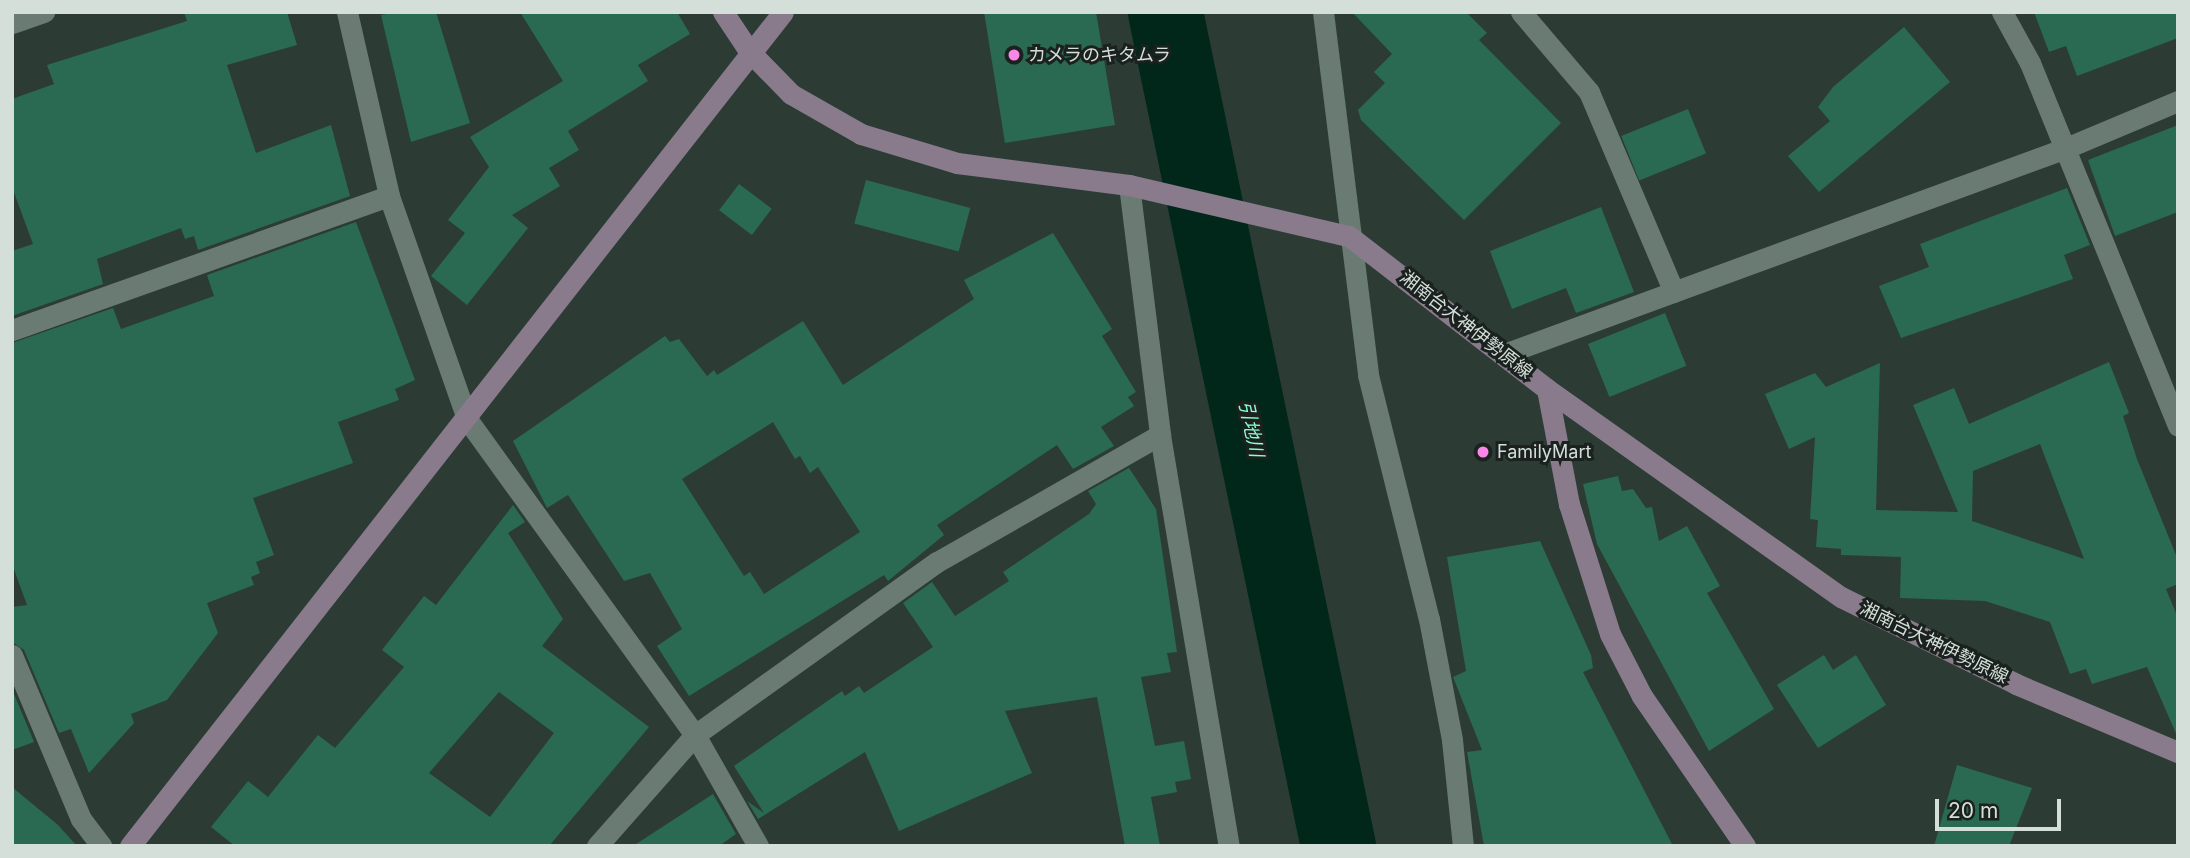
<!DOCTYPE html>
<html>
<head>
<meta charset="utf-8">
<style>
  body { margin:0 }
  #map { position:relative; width:2190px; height:858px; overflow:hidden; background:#2c3c35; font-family:Inter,"Noto Sans JP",sans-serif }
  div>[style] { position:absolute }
  .river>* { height:75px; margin:-37.5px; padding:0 37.5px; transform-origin:37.5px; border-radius:37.5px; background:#00271a }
  .building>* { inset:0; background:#2a6952; transform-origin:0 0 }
  .street>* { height:21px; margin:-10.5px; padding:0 10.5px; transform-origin:10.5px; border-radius:10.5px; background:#697b73 }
  .secondary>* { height:21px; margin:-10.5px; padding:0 10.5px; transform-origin:10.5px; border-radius:10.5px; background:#8a7b8c }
  .dots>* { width:19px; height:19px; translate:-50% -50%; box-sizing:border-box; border:4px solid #1a211e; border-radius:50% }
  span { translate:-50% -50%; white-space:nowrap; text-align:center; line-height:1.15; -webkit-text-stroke:6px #1a211e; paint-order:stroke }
  .poi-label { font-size:18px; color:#d5dfda }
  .left { translate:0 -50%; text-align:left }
  .street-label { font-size:18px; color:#d5dfda }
  .water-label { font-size:19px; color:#8affd1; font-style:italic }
  .frame { position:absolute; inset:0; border:14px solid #d5dfda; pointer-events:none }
  .scale { position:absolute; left:1935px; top:799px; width:126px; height:32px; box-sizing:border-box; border:4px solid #d5dfda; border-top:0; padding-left:9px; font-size:21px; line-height:24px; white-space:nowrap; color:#d5dfda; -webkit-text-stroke:5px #1a211e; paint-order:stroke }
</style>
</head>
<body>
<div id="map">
  <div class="river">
    <i style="left:1165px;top:12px;width:852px;rotate:78.28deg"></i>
  </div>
  <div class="building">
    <i style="clip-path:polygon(184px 12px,287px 12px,297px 45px,227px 65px,256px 153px,331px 125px,350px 196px,198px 250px,194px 236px,185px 239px,181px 228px,97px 259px,103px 284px,12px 316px,12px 251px,33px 244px,12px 187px,12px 99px,54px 84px,47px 65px,187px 21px)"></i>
    <i style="clip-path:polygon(399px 12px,436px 12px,470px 123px,411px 142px,381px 15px)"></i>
    <i style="clip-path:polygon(520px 12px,677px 12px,690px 34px,638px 65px,648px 81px,568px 131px,579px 150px,549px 168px,560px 186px,512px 215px,528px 228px,467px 305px,431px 276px,465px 233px,448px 220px,489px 167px,470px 137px,563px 81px)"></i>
    <i style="clip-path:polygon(984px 12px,1096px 12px,1115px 125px,1005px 143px)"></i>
    <i style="clip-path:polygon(1352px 12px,1466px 12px,1487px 33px,1479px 40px,1561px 123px,1464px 220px,1361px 120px,1358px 110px,1385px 83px,1374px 72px,1392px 54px)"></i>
    <i style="clip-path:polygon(2034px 12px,2178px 12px,2178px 38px,2077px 76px,2066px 46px,2049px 52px)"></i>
    <i style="clip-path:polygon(1904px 27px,1950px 82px,1819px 192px,1788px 156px,1830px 121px,1818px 107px,1833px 87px)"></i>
    <i style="left:1688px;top:109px;width:48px;height:72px;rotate:68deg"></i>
    <i style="clip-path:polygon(2178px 125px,2178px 212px,2115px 236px,2088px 160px)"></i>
    <i style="left:866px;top:180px;width:108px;height:45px;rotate:15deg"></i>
    <i style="left:739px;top:184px;width:41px;height:33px;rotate:37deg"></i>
    <i style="clip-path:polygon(2067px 188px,2090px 245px,2064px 255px,2073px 279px,1901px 338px,1879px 286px,1929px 267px,1920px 244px)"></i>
    <i style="clip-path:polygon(1601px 207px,1634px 292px,1576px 313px,1566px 288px,1512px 309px,1490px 251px)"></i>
    <i style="clip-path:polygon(356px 222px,415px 380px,395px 389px,399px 400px,338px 422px,353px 463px,253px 498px,274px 555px,256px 562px,260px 573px,251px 577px,254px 585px,207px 603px,218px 633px,167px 700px,131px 714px,134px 723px,89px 773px,71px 729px,59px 733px,24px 650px,12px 642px,12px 607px,27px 605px,12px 564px,12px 343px,113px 308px,121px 329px,214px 296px,207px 275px)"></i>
    <i style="clip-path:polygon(evenodd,1053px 233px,1112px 329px,1102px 336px,1136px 392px,1128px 397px,1134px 406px,1101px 427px,1114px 446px,1073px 469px,1057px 445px,937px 525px,944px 535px,888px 581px,884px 575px,689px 696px,657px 646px,682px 629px,650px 573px,624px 581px,568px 495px,547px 508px,513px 441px,665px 336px,670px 342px,679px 339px,707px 376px,714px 370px,717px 375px,803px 321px,843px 385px,974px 299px,964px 280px,1053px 233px,773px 422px,795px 459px,800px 456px,810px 473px,818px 467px,860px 532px,764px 594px,750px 572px,744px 576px,682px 479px,773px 422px)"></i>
    <i style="left:1665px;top:313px;width:57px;height:83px;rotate:68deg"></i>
    <i style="clip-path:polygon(evenodd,2109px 362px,2129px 413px,2123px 416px,2137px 459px,2178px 560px,2178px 584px,2166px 589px,2178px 618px,2178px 738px,2147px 667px,2092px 684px,2086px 669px,2070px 674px,2050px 622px,1985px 601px,1900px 598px,1901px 557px,1841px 555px,1841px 549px,1816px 547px,1818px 520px,1810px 519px,1815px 437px,1789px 449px,1765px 394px,1815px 373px,1826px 387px,1880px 363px,1876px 510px,1958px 512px,1913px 405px,1954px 388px,1969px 424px,2109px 362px,2040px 444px,2084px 559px,1972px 521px,1973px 471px,2040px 444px)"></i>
    <i style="clip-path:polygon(1129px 468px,1156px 509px,1177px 652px,1167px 653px,1171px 672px,1141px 677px,1155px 746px,1184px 741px,1191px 779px,1175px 782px,1177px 792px,1151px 797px,1160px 846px,1125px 846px,1097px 697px,1005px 711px,1032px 773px,899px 831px,865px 752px,758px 819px,747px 801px,764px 813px,734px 766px,842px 691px,845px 696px,859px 686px,864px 693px,933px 647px,903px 603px,932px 582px,955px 616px,1009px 581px,1003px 572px,1089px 514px,1096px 504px,1088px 491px)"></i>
    <i style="clip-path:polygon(1618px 476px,1622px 491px,1633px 489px,1646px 508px,1652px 507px,1659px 541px,1687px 526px,1720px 586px,1707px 593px,1774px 709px,1709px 751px,1597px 544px,1583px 484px)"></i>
    <i style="clip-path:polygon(evenodd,513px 505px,525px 522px,508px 533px,563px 619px,542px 646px,649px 727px,549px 846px,235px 846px,211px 827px,248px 781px,268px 797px,318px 735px,335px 748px,404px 667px,382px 650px,424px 596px,436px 605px,513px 505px,499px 692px,554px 733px,490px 817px,429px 773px,499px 692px)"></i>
    <i style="clip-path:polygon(1540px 541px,1591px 655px,1593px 668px,1583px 672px,1673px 846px,1484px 846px,1467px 752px,1482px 750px,1453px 677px,1466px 671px,1447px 557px)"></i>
    <i style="clip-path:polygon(1824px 655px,1833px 670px,1856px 655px,1886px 705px,1818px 748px,1777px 685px)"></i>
    <i style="clip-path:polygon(12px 689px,34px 742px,12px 750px)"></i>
    <i style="clip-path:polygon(1957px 765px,2032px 788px,2009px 846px,1934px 846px)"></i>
    <i style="clip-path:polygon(12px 787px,58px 825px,77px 846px,12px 846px)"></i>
    <i style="clip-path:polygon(713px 794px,736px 834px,719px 846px,633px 846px)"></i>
  </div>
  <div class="street">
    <i style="left:347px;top:12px;width:189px;rotate:77.1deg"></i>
    <i style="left:389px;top:196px;width:236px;rotate:70.7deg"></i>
    <i style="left:467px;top:419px;width:390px;rotate:54.2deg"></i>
    <i style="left:695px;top:735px;width:128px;rotate:60.4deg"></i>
    <i style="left:1323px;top:12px;width:366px;rotate:82.9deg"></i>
    <i style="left:1368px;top:375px;width:252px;rotate:76deg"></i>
    <i style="left:1429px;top:619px;width:123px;rotate:79.2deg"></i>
    <i style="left:1452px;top:740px;width:107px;rotate:84.1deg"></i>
    <i style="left:1521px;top:12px;width:105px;rotate:49.6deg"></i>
    <i style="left:1589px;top:92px;width:217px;rotate:67deg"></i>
    <i style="left:2002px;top:12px;width:58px;rotate:61.2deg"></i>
    <i style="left:2030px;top:63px;width:392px;rotate:67.8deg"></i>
    <i style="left:12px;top:23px;width:34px;rotate:-19deg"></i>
    <i style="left:1129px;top:185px;width:252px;rotate:82.9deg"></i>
    <i style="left:1160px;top:435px;width:417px;rotate:80.5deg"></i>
    <i style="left:12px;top:330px;width:400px;rotate:-19.6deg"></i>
    <i style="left:1504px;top:354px;width:599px;rotate:-20.13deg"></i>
    <i style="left:2066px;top:148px;width:121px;rotate:-22.8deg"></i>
    <i style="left:12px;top:655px;width:178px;rotate:67.2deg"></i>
    <i style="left:81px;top:819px;width:34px;rotate:53deg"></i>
    <i style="left:597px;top:846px;width:148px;rotate:-48.6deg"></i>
    <i style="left:695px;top:735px;width:297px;rotate:-35.6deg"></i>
    <i style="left:937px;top:562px;width:257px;rotate:-29.7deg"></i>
  </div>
  <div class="secondary">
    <i style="left:723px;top:12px;width:47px;rotate:56.3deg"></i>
    <i style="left:749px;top:51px;width:60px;rotate:45.7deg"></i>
    <i style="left:791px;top:94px;width:81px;rotate:29.7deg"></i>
    <i style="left:861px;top:134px;width:100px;rotate:16.8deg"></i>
    <i style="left:957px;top:163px;width:173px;rotate:7.3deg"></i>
    <i style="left:1129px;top:185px;width:226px;rotate:13.1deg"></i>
    <i style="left:1349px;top:236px;width:250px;rotate:37.7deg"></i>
    <i style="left:1547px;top:389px;width:360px;rotate:35.3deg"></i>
    <i style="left:1841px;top:597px;width:195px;rotate:26.4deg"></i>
    <i style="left:2016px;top:684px;width:176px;rotate:22.8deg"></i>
    <i style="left:1547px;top:389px;width:117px;rotate:79.2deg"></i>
    <i style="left:1569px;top:504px;width:136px;rotate:72.5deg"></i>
    <i style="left:1610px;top:634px;width:70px;rotate:62.7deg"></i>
    <i style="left:1642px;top:696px;width:182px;rotate:55.5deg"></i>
    <i style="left:130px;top:846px;width:1059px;rotate:-51.94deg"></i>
  </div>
  <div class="dots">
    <i style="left:1014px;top:55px;background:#fa87e8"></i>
    <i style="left:1483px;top:452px;background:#fa87e8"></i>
  </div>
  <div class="poi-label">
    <span class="left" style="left:1028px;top:55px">カメラのキタムラ</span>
    <span class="left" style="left:1497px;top:452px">FamilyMart</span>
  </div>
  <div class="street-label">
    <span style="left:1466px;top:325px;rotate:38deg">湘南台大神伊勢原線</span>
    <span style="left:1934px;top:643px;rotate:26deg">湘南台大神伊勢原線</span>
  </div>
  <div class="water-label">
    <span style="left:1251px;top:429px;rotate:78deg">引地川</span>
  </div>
  <div class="frame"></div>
  <div class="scale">20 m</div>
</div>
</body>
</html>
